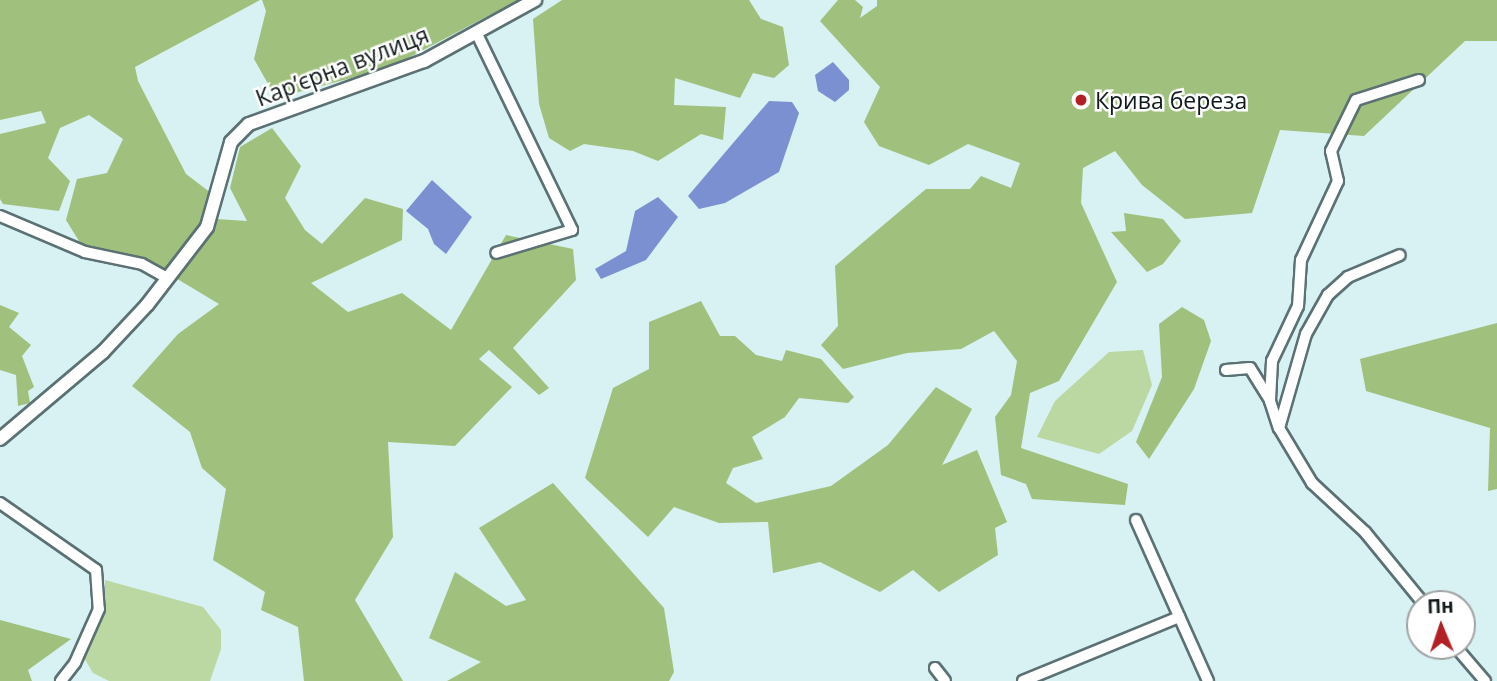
<!DOCTYPE html>
<html>
<head>
<meta charset="utf-8">
<style>
  body { margin:0 }
  #map { position:relative; width:1497px; height:681px; overflow:hidden; background:#d8f1f2; font-family:"Open Sans",sans-serif }
  div>[style] { position:absolute }
  .green>* { inset:0; background:#bcd8a2 }
  .forest>* { inset:0; background:#9fc17d }
  .water>* { inset:0; background:#7b90d0 }
  .roads { filter:drop-shadow(2px 0 #5b7173) drop-shadow(-2px 0 #5b7173) drop-shadow(0 2px #5b7173) drop-shadow(0 -2px #5b7173) }
  .minor>* { height:10px; margin:-5px; padding:0 5px; transform-origin:5px; border-radius:5px; background:#fff }
  .tertiary>* { height:12px; margin:-6px; padding:0 6px; transform-origin:6px; border-radius:6px; background:#fff }
  .dots>* { width:19px; height:19px; translate:-50% -50%; box-sizing:border-box; border:4px solid #fff; border-radius:50% }
  span { translate:-50% -50%; white-space:nowrap; text-align:center; line-height:1.15; -webkit-text-stroke:5px #fff; paint-order:stroke }
  .street-label { font-size:23px; color:#111a1b }
  .poi-label { font-size:23px; color:#111a1b }
  .left { translate:0 -50%; text-align:left }
  .north { position:absolute; left:1406px; top:590px; width:70px; height:70px; box-sizing:border-box; background:#fff; border:2px solid #a0a3a4; border-radius:50%; rotate:358deg; font-size:19px; font-weight:700; line-height:28px; text-align:center; color:#111a1b }
  .north::after { content:''; display:block; margin:auto; width:24px; height:32px; background:#b12024; clip-path:polygon(50% 0,100% 100%,50% 72%,0 100%) }
</style>
</head>
<body>
<div id="map">
  <div class="green">
    <i style="clip-path:polygon(1143px 350px,1152px 385px,1132px 431px,1099px 454px,1037px 437px,1055px 401px,1109px 352px)"></i>
    <i style="clip-path:polygon(105px 580px,203px 607px,221px 630px,221px 649px,210px 681px,109px 681px,93px 673px,83px 656px,105px 613px)"></i>
  </div>
  <div class="forest">
    <i style="clip-path:polygon(0 0,260px 0,135px 67px,138px 81px,186px 174px,211px 193px,199px 227px,165px 270px,141px 259px,82px 246px,66px 220px,77px 179px,107px 173px,123px 139px,89px 115px,60px 128px,48px 158px,70px 181px,59px 211px,3px 204px,0 199px,0 134px,46px 123px,41px 111px,0 120px)"></i>
    <i style="clip-path:polygon(262px 0,518px 0,389px 68px,276px 98px,254px 59px,266px 11px)"></i>
    <i style="clip-path:polygon(562px 0,749px 0,761px 19px,783px 27px,789px 65px,774px 78px,753px 73px,740px 98px,675px 78px,674px 105px,726px 107px,723px 140px,701px 134px,658px 161px,633px 151px,584px 144px,570px 151px,549px 138px,539px 104px,533px 19px)"></i>
    <i style="clip-path:polygon(838px 0,855px 0,863px 7px,860px 18px,877px 6px,877px 0,1497px 0,1497px 41px,1465px 41px,1364px 136px,1280px 130px,1252px 213px,1185px 219px,1142px 185px,1115px 151px,1083px 168px,1081px 203px,1117px 282px,1059px 381px,1030px 393px,1021px 448px,1128px 484px,1125px 505px,1032px 499px,1026px 484px,1001px 475px,995px 417px,1011px 395px,1017px 361px,994px 331px,961px 349px,907px 353px,843px 369px,821px 345px,838px 326px,835px 266px,926px 189px,970px 189px,981px 176px,1011px 188px,1020px 163px,968px 144px,929px 165px,879px 146px,864px 122px,880px 87px,820px 21px)"></i>
    <i style="clip-path:polygon(272px 128px,301px 166px,285px 198px,305px 230px,322px 244px,365px 198px,403px 209px,402px 240px,311px 283px,348px 312px,402px 293px,451px 330px,506px 235px,573px 249px,576px 280px,513px 348px,549px 388px,539px 395px,489px 350px,479px 359px,512px 387px,455px 446px,388px 442px,393px 537px,355px 600px,403px 681px,304px 681px,298px 627px,261px 610px,265px 592px,213px 560px,226px 489px,202px 468px,190px 432px,132px 386px,178px 334px,219px 304px,174px 277px,216px 219px,247px 221px,230px 188px,240px 147px)"></i>
    <i style="clip-path:polygon(1124px 213px,1163px 219px,1181px 241px,1163px 264px,1147px 272px,1111px 232px,1126px 231px)"></i>
    <i style="clip-path:polygon(701px 301px,720px 336px,735px 336px,756px 355px,782px 361px,786px 350px,821px 359px,854px 397px,848px 403px,799px 398px,785px 417px,752px 437px,763px 459px,733px 468px,726px 483px,756px 503px,831px 486px,888px 445px,936px 387px,972px 409px,942px 465px,977px 450px,1007px 522px,995px 528px,998px 555px,939px 592px,913px 570px,880px 592px,820px 562px,773px 573px,768px 522px,719px 523px,674px 507px,648px 537px,585px 478px,613px 388px,649px 369px,649px 322px)"></i>
    <i style="clip-path:polygon(0 305px,19px 313px,9px 327px,31px 345px,22px 356px,34px 387px,28px 391px,30px 403px,18px 406px,16px 375px,0 370px)"></i>
    <i style="clip-path:polygon(1182px 307px,1204px 320px,1211px 341px,1194px 389px,1149px 459px,1136px 442px,1162px 377px,1159px 324px)"></i>
    <i style="clip-path:polygon(1497px 323px,1497px 489px,1488px 491px,1490px 428px,1366px 391px,1360px 359px)"></i>
    <i style="clip-path:polygon(553px 483px,664px 608px,674px 672px,669px 681px,447px 681px,481px 662px,429px 638px,455px 572px,506px 606px,526px 600px,479px 528px)"></i>
    <i style="clip-path:polygon(0 620px,71px 639px,28px 670px,32px 681px,0 681px)"></i>
  </div>
  <div class="water">
    <i style="clip-path:polygon(833px 62px,849px 80px,849px 90px,835px 102px,818px 91px,815px 75px)"></i>
    <i style="clip-path:polygon(769px 101px,792px 102px,799px 113px,779px 172px,725px 203px,699px 209px,688px 196px)"></i>
    <i style="clip-path:polygon(432px 180px,472px 217px,446px 254px,434px 244px,428px 229px,406px 211px)"></i>
    <i style="clip-path:polygon(658px 197px,678px 217px,646px 260px,601px 279px,595px 269px,626px 251px,635px 211px)"></i>
  </div>
  <div class="roads">
    <div class="minor">
      <i style="left:476px;top:32px;width:220px;rotate:64.1deg"></i>
      <i style="left:572px;top:230px;width:79px;rotate:163.2deg"></i>
      <i style="left:1419px;top:80px;width:66px;rotate:162.4deg"></i>
      <i style="left:1356px;top:100px;width:57px;rotate:116.1deg"></i>
      <i style="left:1331px;top:151px;width:31px;rotate:77deg"></i>
      <i style="left:1338px;top:181px;width:87px;rotate:115.1deg"></i>
      <i style="left:1301px;top:260px;width:46px;rotate:93.7deg"></i>
      <i style="left:1298px;top:306px;width:61px;rotate:115.3deg"></i>
      <i style="left:1272px;top:361px;width:40px;rotate:92.9deg"></i>
      <i style="left:1270px;top:401px;width:28px;rotate:72deg"></i>
      <i style="left:1279px;top:428px;width:64px;rotate:59deg"></i>
      <i style="left:1312px;top:483px;width:72px;rotate:42.8deg"></i>
      <i style="left:1365px;top:532px;width:93px;rotate:50.7deg"></i>
      <i style="left:0;top:216px;width:92px;rotate:23deg"></i>
      <i style="left:85px;top:252px;width:58px;rotate:11.9deg"></i>
      <i style="left:142px;top:264px;width:29px;rotate:29deg"></i>
      <i style="left:1226px;top:370px;width:24px;rotate:-5deg"></i>
      <i style="left:1250px;top:368px;width:38px;rotate:58deg"></i>
      <i style="left:1279px;top:428px;width:98px;rotate:-74deg"></i>
      <i style="left:1306px;top:334px;width:45px;rotate:-60.6deg"></i>
      <i style="left:1328px;top:295px;width:27px;rotate:-42deg"></i>
      <i style="left:1348px;top:277px;width:56px;rotate:-22.9deg"></i>
      <i style="left:0;top:503px;width:117px;rotate:34.9deg"></i>
      <i style="left:96px;top:570px;width:39px;rotate:86deg"></i>
      <i style="left:99px;top:609px;width:59px;rotate:114deg"></i>
      <i style="left:75px;top:663px;width:23px;rotate:128deg"></i>
      <i style="left:1136px;top:520px;width:176px;rotate:65.9deg"></i>
      <i style="left:1455px;top:646px;width:46px;rotate:49.4deg"></i>
      <i style="left:935px;top:668px;width:16px;rotate:52deg"></i>
      <i style="left:1023px;top:681px;width:169px;rotate:-22.3deg"></i>
    </div>
    <div class="tertiary">
      <i style="left:0;top:439px;width:135px;rotate:-40.2deg"></i>
      <i style="left:103px;top:352px;width:64px;rotate:-46.9deg"></i>
      <i style="left:147px;top:305px;width:98px;rotate:-52.4deg"></i>
      <i style="left:207px;top:227px;width:88px;rotate:-74.2deg"></i>
      <i style="left:231px;top:142px;width:25px;rotate:-45deg"></i>
      <i style="left:249px;top:124px;width:186px;rotate:-19.8deg"></i>
      <i style="left:424px;top:61px;width:127px;rotate:-28.8deg"></i>
    </div>
  </div>
  <div class="dots">
    <i style="left:1081px;top:100px;background:#b12024"></i>
  </div>
  <div class="street-label">
    <span style="left:342px;top:66px;rotate:-21deg">Карʼєрна вулиця</span>
  </div>
  <div class="poi-label">
    <span class="left" style="left:1095px;top:100px">Крива береза</span>
  </div>
  <div class="north">Пн</div>
</div>
</body>
</html>
